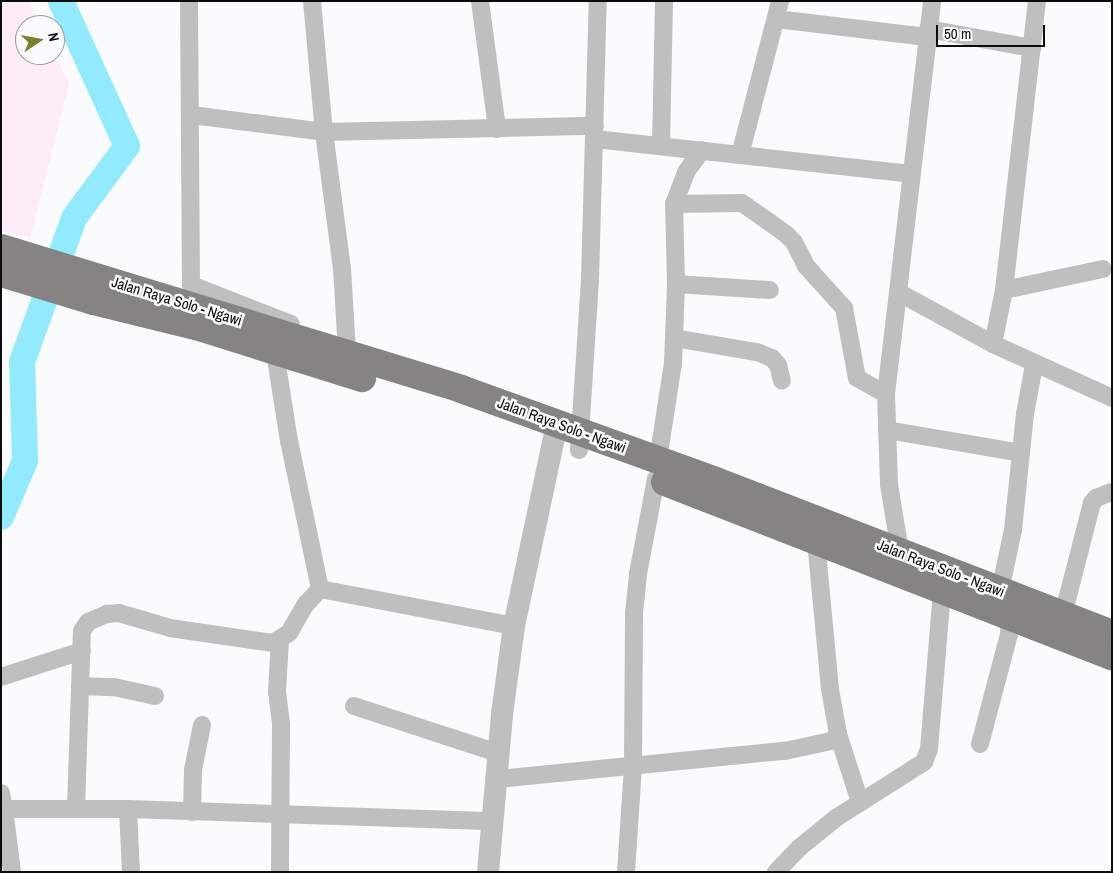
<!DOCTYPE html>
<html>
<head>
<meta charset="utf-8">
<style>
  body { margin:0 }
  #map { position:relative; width:1113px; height:873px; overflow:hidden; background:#fafbfc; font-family:"Archivo Narrow",sans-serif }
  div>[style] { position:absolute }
  .industrial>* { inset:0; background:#fdebf5 }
  .river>* { height:26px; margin:-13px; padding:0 13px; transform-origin:13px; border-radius:13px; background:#91eafd }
  .minor>* { height:18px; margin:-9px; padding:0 9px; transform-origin:9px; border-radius:9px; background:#bfbfbf }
  .tertiary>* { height:22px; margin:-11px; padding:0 11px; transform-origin:11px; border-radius:11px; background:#bfbfbf }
  .trunk>* { height:28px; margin:-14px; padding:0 14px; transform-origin:14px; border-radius:14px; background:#858483 }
  span { translate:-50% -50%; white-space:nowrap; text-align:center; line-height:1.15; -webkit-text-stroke:5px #fafbfc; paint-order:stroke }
  .street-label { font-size:15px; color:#0c0c0c }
  .frame { position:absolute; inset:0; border:2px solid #0c0c0c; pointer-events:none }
  .north { position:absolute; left:15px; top:15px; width:50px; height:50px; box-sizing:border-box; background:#fafbfc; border:1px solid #9b9b9c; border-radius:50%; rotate:78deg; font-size:14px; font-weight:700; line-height:20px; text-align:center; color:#0c0c0c }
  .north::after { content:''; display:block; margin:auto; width:18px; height:22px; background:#7d8029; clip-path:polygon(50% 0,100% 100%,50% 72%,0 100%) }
  .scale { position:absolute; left:936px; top:25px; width:109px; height:22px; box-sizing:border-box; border:2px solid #0c0c0c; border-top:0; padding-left:6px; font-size:15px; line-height:18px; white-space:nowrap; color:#0c0c0c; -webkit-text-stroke:4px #fafbfc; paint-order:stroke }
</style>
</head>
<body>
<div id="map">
  <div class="industrial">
    <i style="clip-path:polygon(1px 1px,28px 1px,40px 25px,25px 25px,25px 55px,55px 55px,69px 83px,30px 237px,1px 231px)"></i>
  </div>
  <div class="river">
    <i style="left:1px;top:517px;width:61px;rotate:-66.8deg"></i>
    <i style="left:25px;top:461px;width:99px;rotate:-91.7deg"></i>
    <i style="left:22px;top:362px;width:153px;rotate:-70.1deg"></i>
    <i style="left:74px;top:218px;width:89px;rotate:-53.6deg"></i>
    <i style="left:127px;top:146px;width:159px;rotate:-114.5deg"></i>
  </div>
  <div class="minor">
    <i style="left:189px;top:1px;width:284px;rotate:89.6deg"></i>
    <i style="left:191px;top:285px;width:107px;rotate:21.3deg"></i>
    <i style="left:312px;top:1px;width:132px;rotate:84.8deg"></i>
    <i style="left:324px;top:132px;width:137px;rotate:82.5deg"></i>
    <i style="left:342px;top:268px;width:85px;rotate:86.6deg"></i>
    <i style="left:480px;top:1px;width:129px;rotate:82.4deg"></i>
    <i style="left:776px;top:19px;width:152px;rotate:6.8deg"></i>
    <i style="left:928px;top:29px;width:106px;rotate:10.4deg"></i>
    <i style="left:192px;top:115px;width:133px;rotate:7.3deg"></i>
    <i style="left:324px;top:132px;width:271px;rotate:-1.3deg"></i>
    <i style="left:595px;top:139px;width:318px;rotate:6.3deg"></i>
    <i style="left:661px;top:145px;width:144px;rotate:-88.8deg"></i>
    <i style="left:740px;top:155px;width:159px;rotate:-75.4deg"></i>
    <i style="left:674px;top:204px;width:68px;rotate:-0.8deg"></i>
    <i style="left:742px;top:203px;width:54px;rotate:35.2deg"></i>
    <i style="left:786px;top:234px;width:11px;rotate:45deg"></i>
    <i style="left:794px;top:242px;width:27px;rotate:63deg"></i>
    <i style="left:806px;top:266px;width:57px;rotate:47.9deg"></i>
    <i style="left:844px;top:308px;width:71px;rotate:79.5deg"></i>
    <i style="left:857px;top:378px;width:33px;rotate:29deg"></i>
    <i style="left:676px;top:284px;width:94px;rotate:3.7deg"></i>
    <i style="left:1004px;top:290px;width:101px;rotate:-12deg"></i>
    <i style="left:898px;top:292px;width:108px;rotate:28.7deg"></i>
    <i style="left:993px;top:344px;width:131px;rotate:24.4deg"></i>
    <i style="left:674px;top:338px;width:84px;rotate:9.6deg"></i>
    <i style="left:757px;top:352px;width:16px;rotate:22deg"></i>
    <i style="left:772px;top:358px;width:9px;rotate:49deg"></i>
    <i style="left:778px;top:365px;width:16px;rotate:76deg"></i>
    <i style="left:993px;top:344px;width:55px;rotate:-78.5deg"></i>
    <i style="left:1004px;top:290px;width:291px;rotate:-83.5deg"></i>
    <i style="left:887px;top:430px;width:136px;rotate:9.7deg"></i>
    <i style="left:579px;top:450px;width:171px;rotate:-86.3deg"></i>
    <i style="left:590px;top:279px;width:278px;rotate:-88.4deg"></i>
    <i style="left:658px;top:460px;width:98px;rotate:-81.2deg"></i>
    <i style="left:673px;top:363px;width:79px;rotate:-87.8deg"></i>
    <i style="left:676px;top:284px;width:80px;rotate:-91.4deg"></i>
    <i style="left:674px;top:204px;width:34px;rotate:-69deg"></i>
    <i style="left:686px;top:172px;width:27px;rotate:-54deg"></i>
    <i style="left:900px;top:552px;width:69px;rotate:-99.2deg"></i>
    <i style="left:889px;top:484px;width:90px;rotate:-91.9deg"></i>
    <i style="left:886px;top:394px;width:396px;rotate:-83.3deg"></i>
    <i style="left:320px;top:589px;width:197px;rotate:10.8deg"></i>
    <i style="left:1000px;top:591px;width:62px;rotate:-78deg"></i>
    <i style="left:1013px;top:530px;width:117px;rotate:-84.1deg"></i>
    <i style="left:1025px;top:414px;width:50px;rotate:-79.6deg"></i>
    <i style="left:1063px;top:615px;width:116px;rotate:-75.5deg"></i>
    <i style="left:1092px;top:503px;width:6px;rotate:-51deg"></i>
    <i style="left:1096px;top:498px;width:17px;rotate:-21deg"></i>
    <i style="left:280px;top:640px;width:51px;rotate:93.4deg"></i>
    <i style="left:277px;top:691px;width:34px;rotate:83deg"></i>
    <i style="left:281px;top:725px;width:147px;rotate:90.4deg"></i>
    <i style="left:1px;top:677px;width:85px;rotate:-17.8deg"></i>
    <i style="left:80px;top:686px;width:34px;rotate:2deg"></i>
    <i style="left:114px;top:687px;width:42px;rotate:12.4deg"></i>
    <i style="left:354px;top:706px;width:151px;rotate:18.1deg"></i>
    <i style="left:838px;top:734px;width:71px;rotate:72.1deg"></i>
    <i style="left:980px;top:744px;width:114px;rotate:-75.2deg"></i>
    <i style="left:1009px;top:634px;width:16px;rotate:-86deg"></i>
    <i style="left:497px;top:779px;width:289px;rotate:-5.6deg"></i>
    <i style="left:785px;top:751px;width:47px;rotate:-12.3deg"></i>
    <i style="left:831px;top:741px;width:10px;rotate:-45deg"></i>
    <i style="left:838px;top:734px;width:46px;rotate:-100.1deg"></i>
    <i style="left:830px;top:689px;width:148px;rotate:-95.4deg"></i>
    <i style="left:1px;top:793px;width:16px;rotate:79deg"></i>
    <i style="left:4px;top:809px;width:124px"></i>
    <i style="left:128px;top:809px;width:366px;rotate:1.9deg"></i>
    <i style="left:4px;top:809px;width:64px;rotate:82.8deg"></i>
    <i style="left:76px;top:809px;width:178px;rotate:-88.1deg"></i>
    <i style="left:82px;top:631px;width:11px;rotate:-56deg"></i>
    <i style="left:88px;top:622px;width:21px;rotate:-23deg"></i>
    <i style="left:107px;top:614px;width:12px;rotate:-5deg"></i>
    <i style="left:119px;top:613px;width:53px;rotate:16.4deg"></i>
    <i style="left:170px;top:628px;width:104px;rotate:8.3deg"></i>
    <i style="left:273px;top:643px;width:19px;rotate:-32deg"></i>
    <i style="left:289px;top:633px;width:34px;rotate:-60deg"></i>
    <i style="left:306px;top:604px;width:21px;rotate:-47deg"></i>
    <i style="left:320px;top:589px;width:151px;rotate:-101.8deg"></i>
    <i style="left:289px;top:441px;width:89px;rotate:-99deg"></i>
    <i style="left:128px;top:809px;width:63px;rotate:87.3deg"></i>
    <i style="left:192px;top:812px;width:42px;rotate:-88.6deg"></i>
    <i style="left:193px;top:770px;width:46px;rotate:-78.7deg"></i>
    <i style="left:626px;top:872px;width:106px;rotate:-86.2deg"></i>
    <i style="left:633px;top:766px;width:153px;rotate:-89.6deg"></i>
    <i style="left:634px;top:613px;width:39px;rotate:-84deg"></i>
    <i style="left:638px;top:574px;width:97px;rotate:-79.3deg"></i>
    <i style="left:776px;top:872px;width:33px;rotate:-46deg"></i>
    <i style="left:799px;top:848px;width:48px;rotate:-39deg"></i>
    <i style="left:836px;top:818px;width:104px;rotate:-32.5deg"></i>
    <i style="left:924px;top:762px;width:14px;rotate:-69deg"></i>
    <i style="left:929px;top:749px;width:159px;rotate:-85.3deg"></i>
  </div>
  <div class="tertiary">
    <i style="left:488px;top:872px;width:159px;rotate:-84.9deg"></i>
    <i style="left:502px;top:714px;width:89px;rotate:-82.2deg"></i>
    <i style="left:514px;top:626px;width:207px;rotate:-78deg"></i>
  </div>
  <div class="trunk">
    <i style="left:1px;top:248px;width:481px;rotate:17deg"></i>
    <i style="left:461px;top:389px;width:271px;rotate:19.8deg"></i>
    <i style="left:716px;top:481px;width:425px;rotate:21.1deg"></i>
    <i style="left:1px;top:273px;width:96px;rotate:16.9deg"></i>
    <i style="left:93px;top:301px;width:109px;rotate:13.8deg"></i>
    <i style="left:199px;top:327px;width:171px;rotate:17.4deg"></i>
    <i style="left:665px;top:482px;width:480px;rotate:21.3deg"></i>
  </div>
  <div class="street-label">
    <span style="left:177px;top:301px;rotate:17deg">Jalan Raya Solo - Ngawi</span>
    <span style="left:562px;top:425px;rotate:20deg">Jalan Raya Solo - Ngawi</span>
    <span style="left:941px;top:568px;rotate:21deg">Jalan Raya Solo - Ngawi</span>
  </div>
  <div class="frame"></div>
  <div class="north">N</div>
  <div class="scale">50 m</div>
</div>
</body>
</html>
